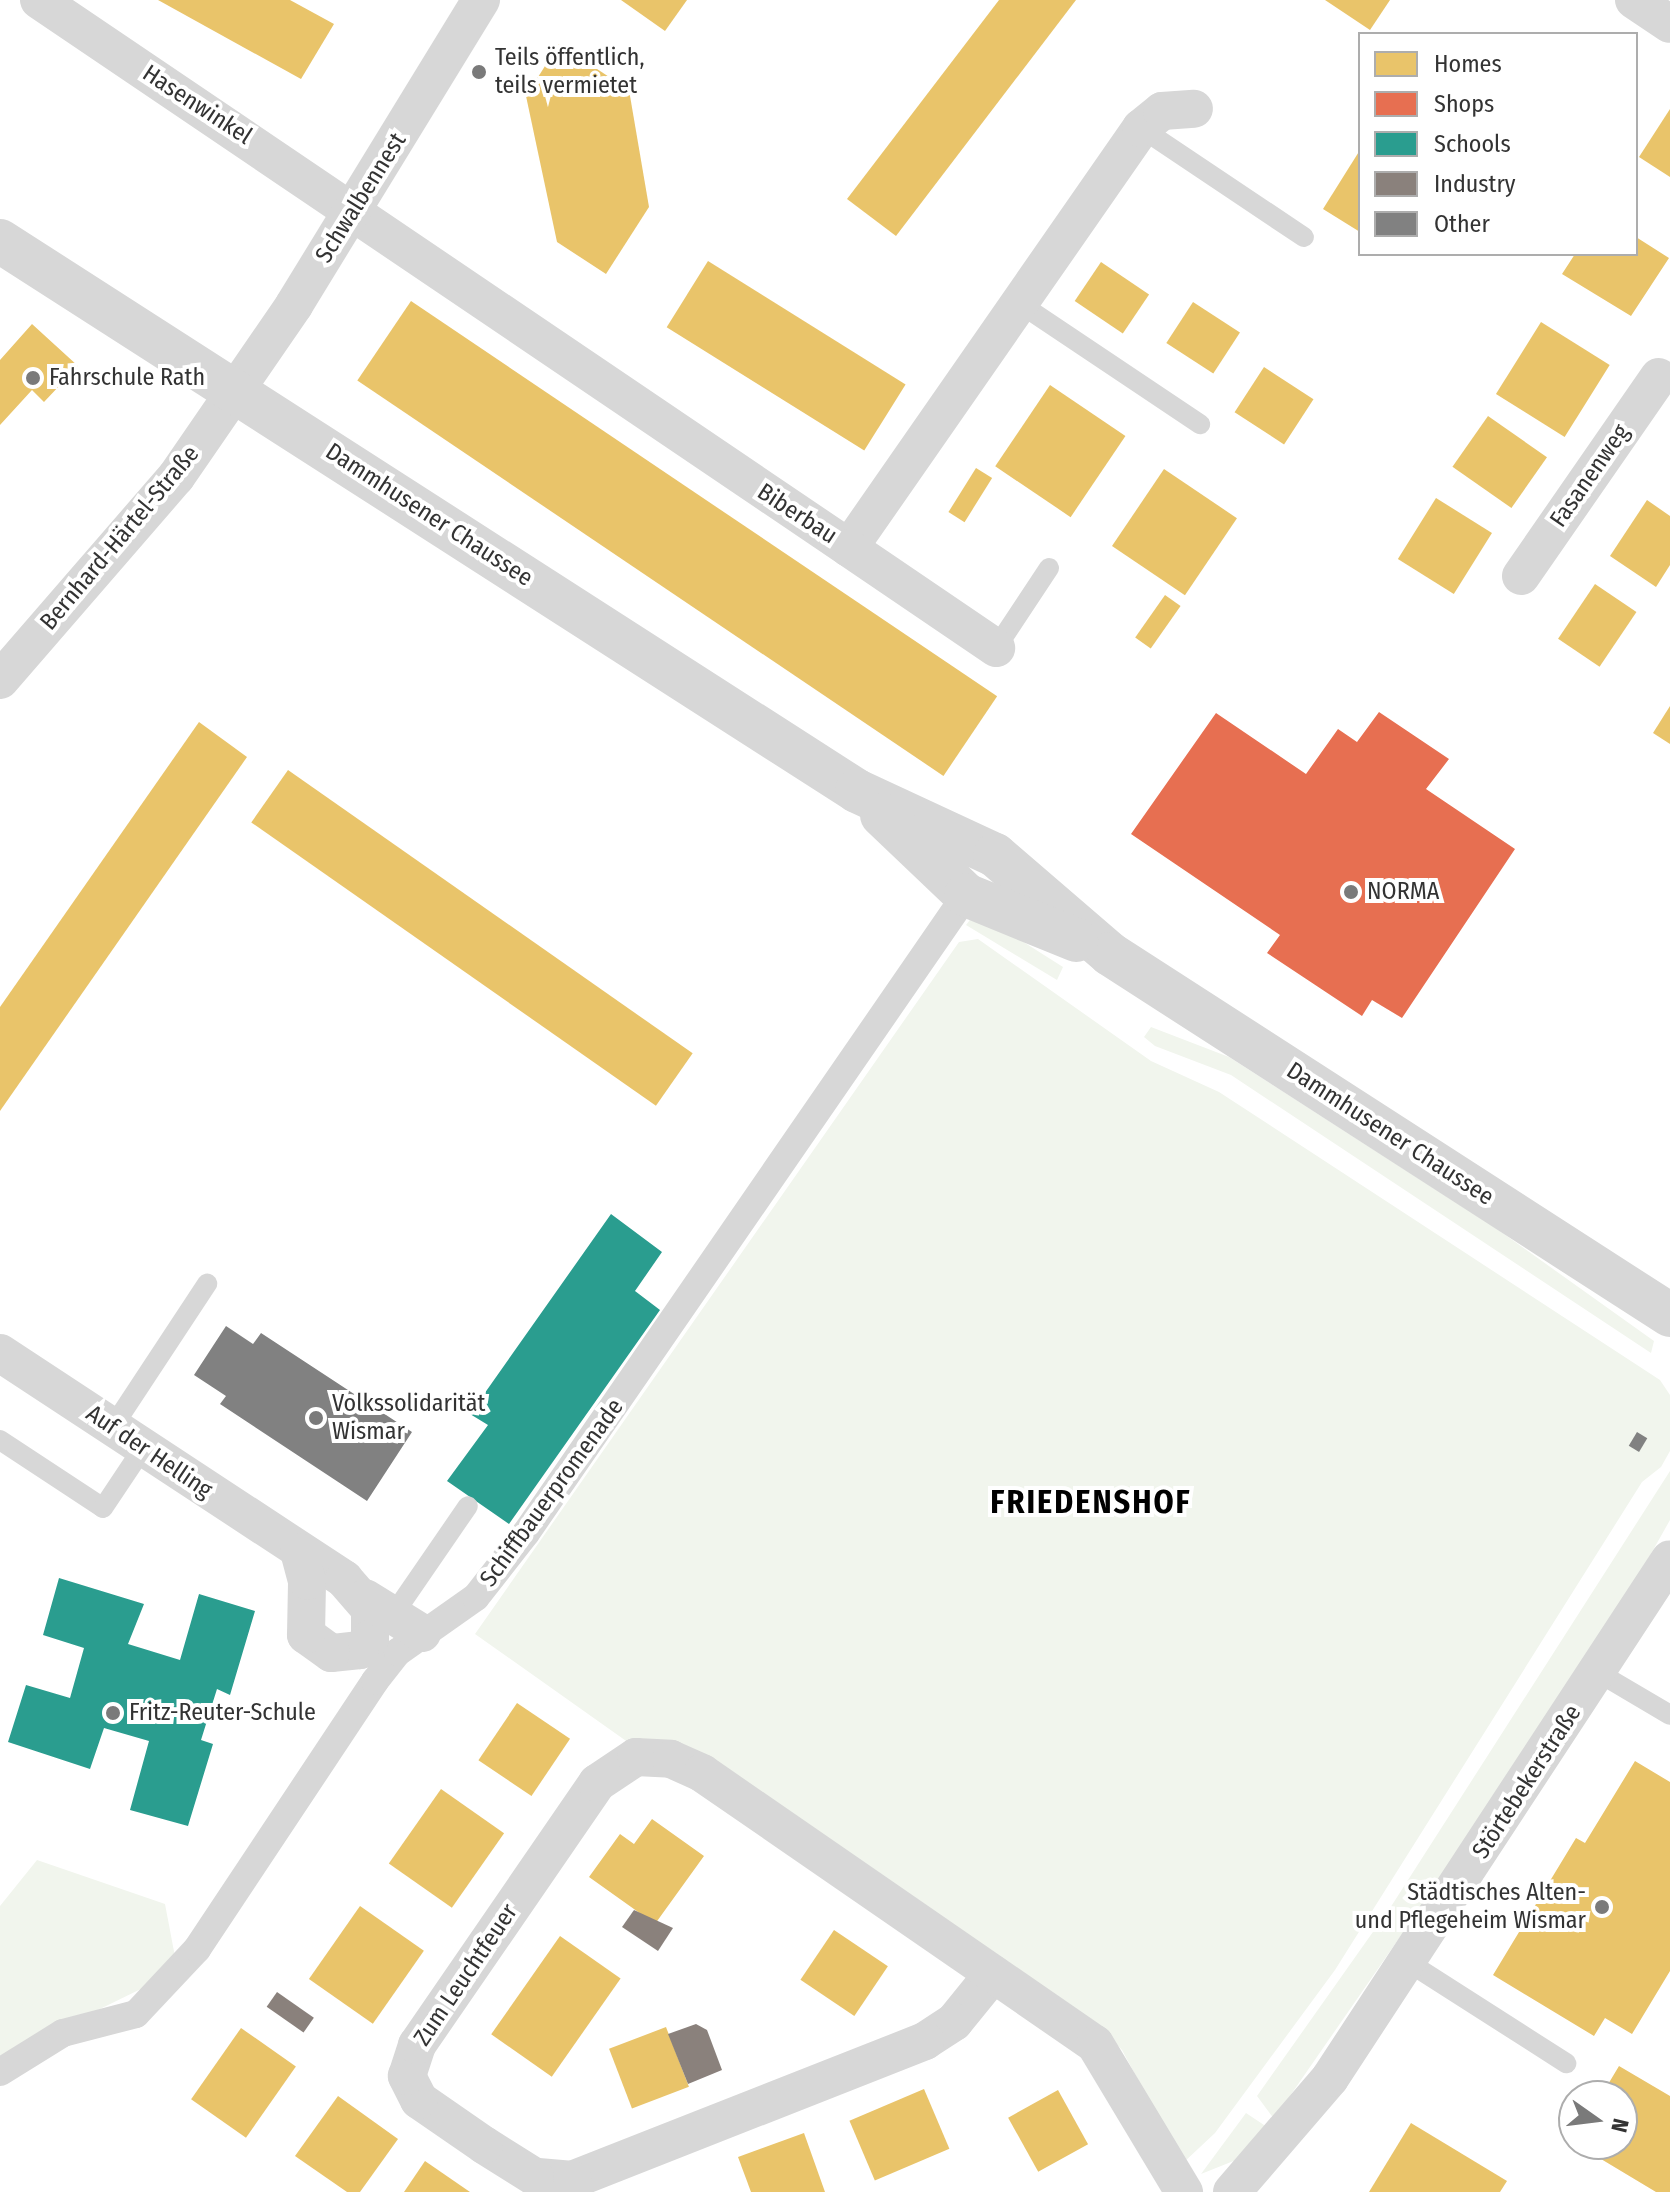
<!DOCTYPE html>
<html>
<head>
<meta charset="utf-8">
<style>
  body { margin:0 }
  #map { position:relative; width:1670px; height:2192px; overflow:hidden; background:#fff; font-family:"Fira Sans Condensed",sans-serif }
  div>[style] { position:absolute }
  .green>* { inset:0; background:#f1f5ed }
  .homes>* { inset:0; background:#e9c46a; transform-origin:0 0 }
  .shops>* { inset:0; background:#e76f51 }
  .schools>* { inset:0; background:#2a9d8f }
  .industry>* { inset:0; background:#8a817c; transform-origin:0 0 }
  .building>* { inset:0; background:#818181; transform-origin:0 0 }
  .service>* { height:20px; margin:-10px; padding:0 10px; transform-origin:10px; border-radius:10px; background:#d7d7d7 }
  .pedestrian>* { height:28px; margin:-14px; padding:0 14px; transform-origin:14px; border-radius:14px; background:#d7d7d7 }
  .minor>* { height:38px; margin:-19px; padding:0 19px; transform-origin:19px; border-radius:19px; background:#d7d7d7 }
  .tertiary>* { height:44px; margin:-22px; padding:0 22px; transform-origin:22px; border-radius:22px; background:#d7d7d7 }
  .dots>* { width:22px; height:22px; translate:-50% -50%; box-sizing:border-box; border:4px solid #fff; border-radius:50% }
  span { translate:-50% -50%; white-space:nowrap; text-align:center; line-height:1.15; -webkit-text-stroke:8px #fff; paint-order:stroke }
  .poi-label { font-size:24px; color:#333 }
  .left { translate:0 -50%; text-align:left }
  .right { translate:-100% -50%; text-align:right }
  .street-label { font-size:24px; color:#333 }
  .district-label { font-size:32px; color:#000; font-weight:700; letter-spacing:2px }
  .legend { position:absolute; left:1358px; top:32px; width:280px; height:224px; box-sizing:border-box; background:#fff; border:2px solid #adadad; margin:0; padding:10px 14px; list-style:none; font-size:24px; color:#333 }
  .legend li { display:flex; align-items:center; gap:16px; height:40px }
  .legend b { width:40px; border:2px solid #adadad }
  .north { position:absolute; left:1558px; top:2080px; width:80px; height:80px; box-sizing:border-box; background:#fff; border:2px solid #adadad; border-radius:50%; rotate:104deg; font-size:22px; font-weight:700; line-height:32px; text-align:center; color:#333 }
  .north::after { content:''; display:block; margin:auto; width:28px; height:36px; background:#7a7a7a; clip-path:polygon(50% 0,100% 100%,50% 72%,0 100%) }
</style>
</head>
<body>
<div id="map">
  <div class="green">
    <i style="clip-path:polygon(976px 912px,1063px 967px,1057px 980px,966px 925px)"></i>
    <i style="clip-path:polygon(978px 939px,1151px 1061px,1219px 1092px,1660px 1380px,1670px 1395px,1670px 1451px,1661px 1467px,1642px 1482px,1335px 1970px,1215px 2133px,1183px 2163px,1122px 2050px,1105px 2032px,629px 1743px,475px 1634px,959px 942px)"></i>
    <i style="clip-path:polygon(1151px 1027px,1229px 1057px,1497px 1229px,1654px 1341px,1651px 1353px,1231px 1075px,1155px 1046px,1144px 1037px)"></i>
    <i style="clip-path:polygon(1670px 1471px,1670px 1520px,1648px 1559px,1467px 1840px,1274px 2119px,1257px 2096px,1392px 1905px)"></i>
    <i style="clip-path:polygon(37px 1860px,165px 1904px,176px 1962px,151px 1984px,0 2058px,0 1906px)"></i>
    <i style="clip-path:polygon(1246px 2113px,1267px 2127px,1236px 2160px,1201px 2174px)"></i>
  </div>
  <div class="homes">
    <i style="clip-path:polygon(158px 0,290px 0,334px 24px,301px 79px)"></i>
    <i style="clip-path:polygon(621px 0,687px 0,665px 31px)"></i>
    <i style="clip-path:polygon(999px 0,1076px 0,896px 236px,847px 199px)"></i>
    <i style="clip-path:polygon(1325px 0,1390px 0,1370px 30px)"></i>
    <i style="clip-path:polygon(559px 44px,629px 90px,649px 207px,606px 274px,557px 242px,526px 96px)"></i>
    <i style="clip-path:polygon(1670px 109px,1670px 177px,1639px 157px)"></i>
    <i style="clip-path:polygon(1360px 150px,1360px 232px,1323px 209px)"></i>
    <i style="clip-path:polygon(1636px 237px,1669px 258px,1631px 316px,1562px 274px,1575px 254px,1636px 254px)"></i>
    <i style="left:708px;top:261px;width:233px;height:78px;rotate:32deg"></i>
    <i style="left:1101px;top:262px;width:58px;height:47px;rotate:34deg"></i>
    <i style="left:411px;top:301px;width:707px;height:96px;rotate:34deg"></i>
    <i style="left:1193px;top:302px;width:56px;height:49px;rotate:33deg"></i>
    <i style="left:1541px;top:322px;width:81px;height:85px;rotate:32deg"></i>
    <i style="clip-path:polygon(32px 324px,78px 366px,44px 402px,32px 390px,0 425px,0 360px)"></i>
    <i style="left:1264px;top:367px;width:59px;height:54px;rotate:33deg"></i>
    <i style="left:1050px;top:385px;width:91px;height:98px;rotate:34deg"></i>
    <i style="left:1488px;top:416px;width:72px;height:62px;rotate:35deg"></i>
    <i style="left:976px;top:468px;width:19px;height:52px;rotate:32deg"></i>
    <i style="left:1164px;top:469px;width:88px;height:93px;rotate:34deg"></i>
    <i style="left:1436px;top:498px;width:66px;height:72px;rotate:32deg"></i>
    <i style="clip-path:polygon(1647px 500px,1670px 516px,1670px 565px,1656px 587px,1610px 556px)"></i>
    <i style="left:1595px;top:584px;width:50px;height:66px;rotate:34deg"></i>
    <i style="left:1165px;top:595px;width:19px;height:52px;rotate:35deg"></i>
    <i style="clip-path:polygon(1670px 706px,1670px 744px,1653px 733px)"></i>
    <i style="clip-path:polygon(199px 722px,247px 757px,0 1111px,0 1007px)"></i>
    <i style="left:288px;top:770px;width:494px;height:64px;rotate:35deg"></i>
    <i style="left:517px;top:1703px;width:64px;height:69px;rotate:34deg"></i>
    <i style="clip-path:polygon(1635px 1761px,1670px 1782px,1670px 1971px,1632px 2034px,1605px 2018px,1594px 2036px,1493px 1975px,1576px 1838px,1585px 1843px)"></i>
    <i style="left:441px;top:1789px;width:77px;height:91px;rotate:35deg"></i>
    <i style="clip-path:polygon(652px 1819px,704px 1856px,655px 1924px,589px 1877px,620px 1834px,634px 1844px)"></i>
    <i style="left:360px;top:1906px;width:78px;height:89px;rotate:35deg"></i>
    <i style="left:834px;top:1930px;width:65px;height:60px;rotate:34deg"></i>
    <i style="left:560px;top:1936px;width:74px;height:120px;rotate:35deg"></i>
    <i style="left:666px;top:2027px;width:64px;height:61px;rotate:69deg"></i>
    <i style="left:241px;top:2028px;width:67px;height:87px;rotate:35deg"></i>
    <i style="clip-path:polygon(1619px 2066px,1670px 2096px,1670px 2192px,1656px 2192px,1576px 2144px,1622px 2144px,1622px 2096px,1601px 2096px)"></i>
    <i style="left:924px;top:2089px;width:65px;height:81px;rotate:67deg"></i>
    <i style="left:1058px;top:2090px;width:62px;height:57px;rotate:61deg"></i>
    <i style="clip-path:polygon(338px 2096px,398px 2139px,360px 2192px,347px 2192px,295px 2156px)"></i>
    <i style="clip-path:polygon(1411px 2123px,1507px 2181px,1500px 2192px,1369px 2192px)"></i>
    <i style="clip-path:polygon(804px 2133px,825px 2192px,751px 2192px,738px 2157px)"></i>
    <i style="clip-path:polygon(425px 2161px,470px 2192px,404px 2192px)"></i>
  </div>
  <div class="shops">
    <i style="clip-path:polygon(1379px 712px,1449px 759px,1426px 789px,1515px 849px,1402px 1018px,1372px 1000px,1362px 1016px,1267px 953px,1280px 935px,1131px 834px,1216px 713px,1306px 774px,1338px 729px,1357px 742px)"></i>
  </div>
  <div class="schools">
    <i style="clip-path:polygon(611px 1214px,662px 1252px,635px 1291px,660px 1310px,509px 1524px,447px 1481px,488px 1425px,470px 1414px)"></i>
    <i style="clip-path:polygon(59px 1578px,144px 1604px,128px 1644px,180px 1660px,199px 1594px,255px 1611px,230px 1695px,217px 1689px,201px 1740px,213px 1744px,188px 1826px,130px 1810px,149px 1741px,104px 1728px,90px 1769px,8px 1742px,26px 1685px,70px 1698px,84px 1648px,43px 1635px)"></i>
  </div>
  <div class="industry">
    <i style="clip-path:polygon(634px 1910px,673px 1928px,658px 1951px,622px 1927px)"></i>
    <i style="left:277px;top:1992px;width:45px;height:18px;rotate:35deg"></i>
    <i style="clip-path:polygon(696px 2024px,707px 2030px,722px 2070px,688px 2084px,668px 2034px)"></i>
  </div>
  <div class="building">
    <i style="clip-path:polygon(226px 1326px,253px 1344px,261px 1333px,412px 1432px,367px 1501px,220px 1404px,226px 1396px,194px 1375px)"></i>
    <i style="left:1637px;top:1432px;width:12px;height:16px;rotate:31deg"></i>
  </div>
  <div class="service">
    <i style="left:1141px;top:128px;width:196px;rotate:33.8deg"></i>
    <i style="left:1019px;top:303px;width:218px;rotate:33.8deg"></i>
    <i style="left:996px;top:648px;width:96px;rotate:-56.5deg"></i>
    <i style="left:112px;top:1428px;width:173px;rotate:-56.6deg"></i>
    <i style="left:0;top:1440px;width:123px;rotate:33.4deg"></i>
    <i style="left:103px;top:1508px;width:72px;rotate:-56.3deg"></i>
    <i style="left:393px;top:1615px;width:132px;rotate:-55.5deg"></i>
    <i style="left:1599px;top:1673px;width:82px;rotate:30.6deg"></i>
    <i style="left:1408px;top:1962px;width:188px;rotate:32.6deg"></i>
  </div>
  <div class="pedestrian">
    <i style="left:0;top:2072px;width:74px;rotate:-31.8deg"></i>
    <i style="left:63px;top:2033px;width:75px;rotate:-14.6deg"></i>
    <i style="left:136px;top:2014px;width:89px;rotate:-46.8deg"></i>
    <i style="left:197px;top:1949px;width:322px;rotate:-56.4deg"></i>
    <i style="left:375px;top:1681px;width:37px;rotate:-52deg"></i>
    <i style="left:398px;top:1652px;width:95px;rotate:-35.2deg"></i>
    <i style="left:476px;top:1597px;width:81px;rotate:-52deg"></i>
    <i style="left:526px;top:1533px;width:775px;rotate:-55.41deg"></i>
  </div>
  <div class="minor">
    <i style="left:39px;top:0;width:978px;rotate:34.08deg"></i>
    <i style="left:849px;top:548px;width:512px;rotate:-55.19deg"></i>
    <i style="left:1141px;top:128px;width:27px;rotate:-39deg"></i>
    <i style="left:1162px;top:111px;width:32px;rotate:-4deg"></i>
    <i style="left:1634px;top:0;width:43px;rotate:33.7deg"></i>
    <i style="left:849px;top:548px;width:178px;rotate:34.2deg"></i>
    <i style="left:1521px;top:576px;width:242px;rotate:-55.3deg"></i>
    <i style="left:0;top:680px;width:269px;rotate:-49.1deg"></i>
    <i style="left:176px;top:477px;width:209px;rotate:-55.5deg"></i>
    <i style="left:294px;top:305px;width:358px;rotate:-58.5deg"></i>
    <i style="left:0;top:1353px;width:412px;rotate:33.3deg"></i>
    <i style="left:344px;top:1579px;width:40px;rotate:49deg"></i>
    <i style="left:370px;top:1609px;width:30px;rotate:90deg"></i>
    <i style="left:370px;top:1639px;width:15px;rotate:132deg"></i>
    <i style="left:360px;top:1650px;width:29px;rotate:174deg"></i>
    <i style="left:331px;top:1653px;width:31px;rotate:-144deg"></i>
    <i style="left:306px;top:1635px;width:54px;rotate:-88.9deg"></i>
    <i style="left:307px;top:1581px;width:30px;rotate:-105deg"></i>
    <i style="left:365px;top:1598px;width:67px;rotate:31.6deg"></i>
    <i style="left:993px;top:1974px;width:62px;rotate:129.1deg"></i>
    <i style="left:954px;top:2022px;width:35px;rotate:147deg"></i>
    <i style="left:925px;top:2041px;width:378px;rotate:158.5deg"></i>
    <i style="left:573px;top:2180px;width:38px;rotate:-175deg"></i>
    <i style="left:535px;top:2177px;width:60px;rotate:-147.9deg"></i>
    <i style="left:484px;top:2145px;width:79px;rotate:-145.3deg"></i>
    <i style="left:419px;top:2100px;width:27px;rotate:-117deg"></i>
    <i style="left:407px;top:2076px;width:33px;rotate:-72deg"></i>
    <i style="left:417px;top:2045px;width:318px;rotate:-55.5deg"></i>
    <i style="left:597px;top:1783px;width:47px;rotate:-33.7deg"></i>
    <i style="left:636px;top:1757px;width:35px;rotate:3deg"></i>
    <i style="left:671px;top:1759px;width:34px;rotate:24deg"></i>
    <i style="left:702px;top:1773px;width:477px;rotate:34.6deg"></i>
    <i style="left:1095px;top:2044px;width:173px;rotate:59deg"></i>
    <i style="left:1232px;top:2192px;width:150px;rotate:-49.3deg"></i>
    <i style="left:1330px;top:2078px;width:620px;rotate:-56.77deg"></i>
  </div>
  <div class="tertiary">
    <i style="left:0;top:241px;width:1018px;rotate:32.69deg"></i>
    <i style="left:857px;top:791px;width:152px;rotate:24.9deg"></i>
    <i style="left:995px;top:855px;width:152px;rotate:40.7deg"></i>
    <i style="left:1110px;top:954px;width:666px;rotate:32.81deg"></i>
    <i style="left:882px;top:815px;width:116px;rotate:43.6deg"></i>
    <i style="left:966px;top:895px;width:119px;rotate:22.2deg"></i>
  </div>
  <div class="dots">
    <i style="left:479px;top:72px;background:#7a7a7a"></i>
    <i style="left:33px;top:378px;background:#7a7a7a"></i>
    <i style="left:1351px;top:892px;background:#7a7a7a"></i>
    <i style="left:316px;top:1418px;background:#7a7a7a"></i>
    <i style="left:113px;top:1713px;background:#7a7a7a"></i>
    <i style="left:1602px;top:1907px;background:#7a7a7a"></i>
  </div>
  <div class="poi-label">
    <span class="left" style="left:495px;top:72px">Teils öffentlich,<br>teils vermietet</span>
    <span class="left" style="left:49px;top:378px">Fahrschule Rath</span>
    <span class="left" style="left:1367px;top:892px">NORMA</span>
    <span class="left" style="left:332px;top:1418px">Volkssolidarität<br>Wismar</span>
    <span class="left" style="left:129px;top:1713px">Fritz-Reuter-Schule</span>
    <span class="right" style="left:1586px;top:1907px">Städtisches Alten-<br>und Pflegeheim Wismar</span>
  </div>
  <div class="street-label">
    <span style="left:197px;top:105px;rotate:33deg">Hasenwinkel</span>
    <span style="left:361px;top:198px;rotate:-58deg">Schwalbennest</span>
    <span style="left:1590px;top:476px;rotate:-55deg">Fasanenweg</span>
    <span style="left:797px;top:514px;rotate:33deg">Biberbau</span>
    <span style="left:429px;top:515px;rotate:33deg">Dammhusener Chaussee</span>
    <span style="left:120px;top:538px;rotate:-50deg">Bernhard-Härtel-Straße</span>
    <span style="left:1390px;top:1134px;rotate:33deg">Dammhusener Chaussee</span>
    <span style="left:149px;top:1452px;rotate:34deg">Auf der Helling</span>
    <span style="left:552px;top:1493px;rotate:-54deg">Schiffbauerpromenade</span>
    <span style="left:1527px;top:1782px;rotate:-57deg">Störtebekerstraße</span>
    <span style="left:466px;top:1975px;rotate:-56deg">Zum Leuchtfeuer</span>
  </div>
  <div class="district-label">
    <span style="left:1091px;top:1502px">FRIEDENSHOF</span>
  </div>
  <ul class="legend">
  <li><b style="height:22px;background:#e9c46a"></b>Homes</li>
  <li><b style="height:22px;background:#e76f51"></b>Shops</li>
  <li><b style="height:22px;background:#2a9d8f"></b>Schools</li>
  <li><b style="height:22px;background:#8a817c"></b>Industry</li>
  <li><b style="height:22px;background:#818181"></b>Other</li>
  </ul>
  <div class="north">N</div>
</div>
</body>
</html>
